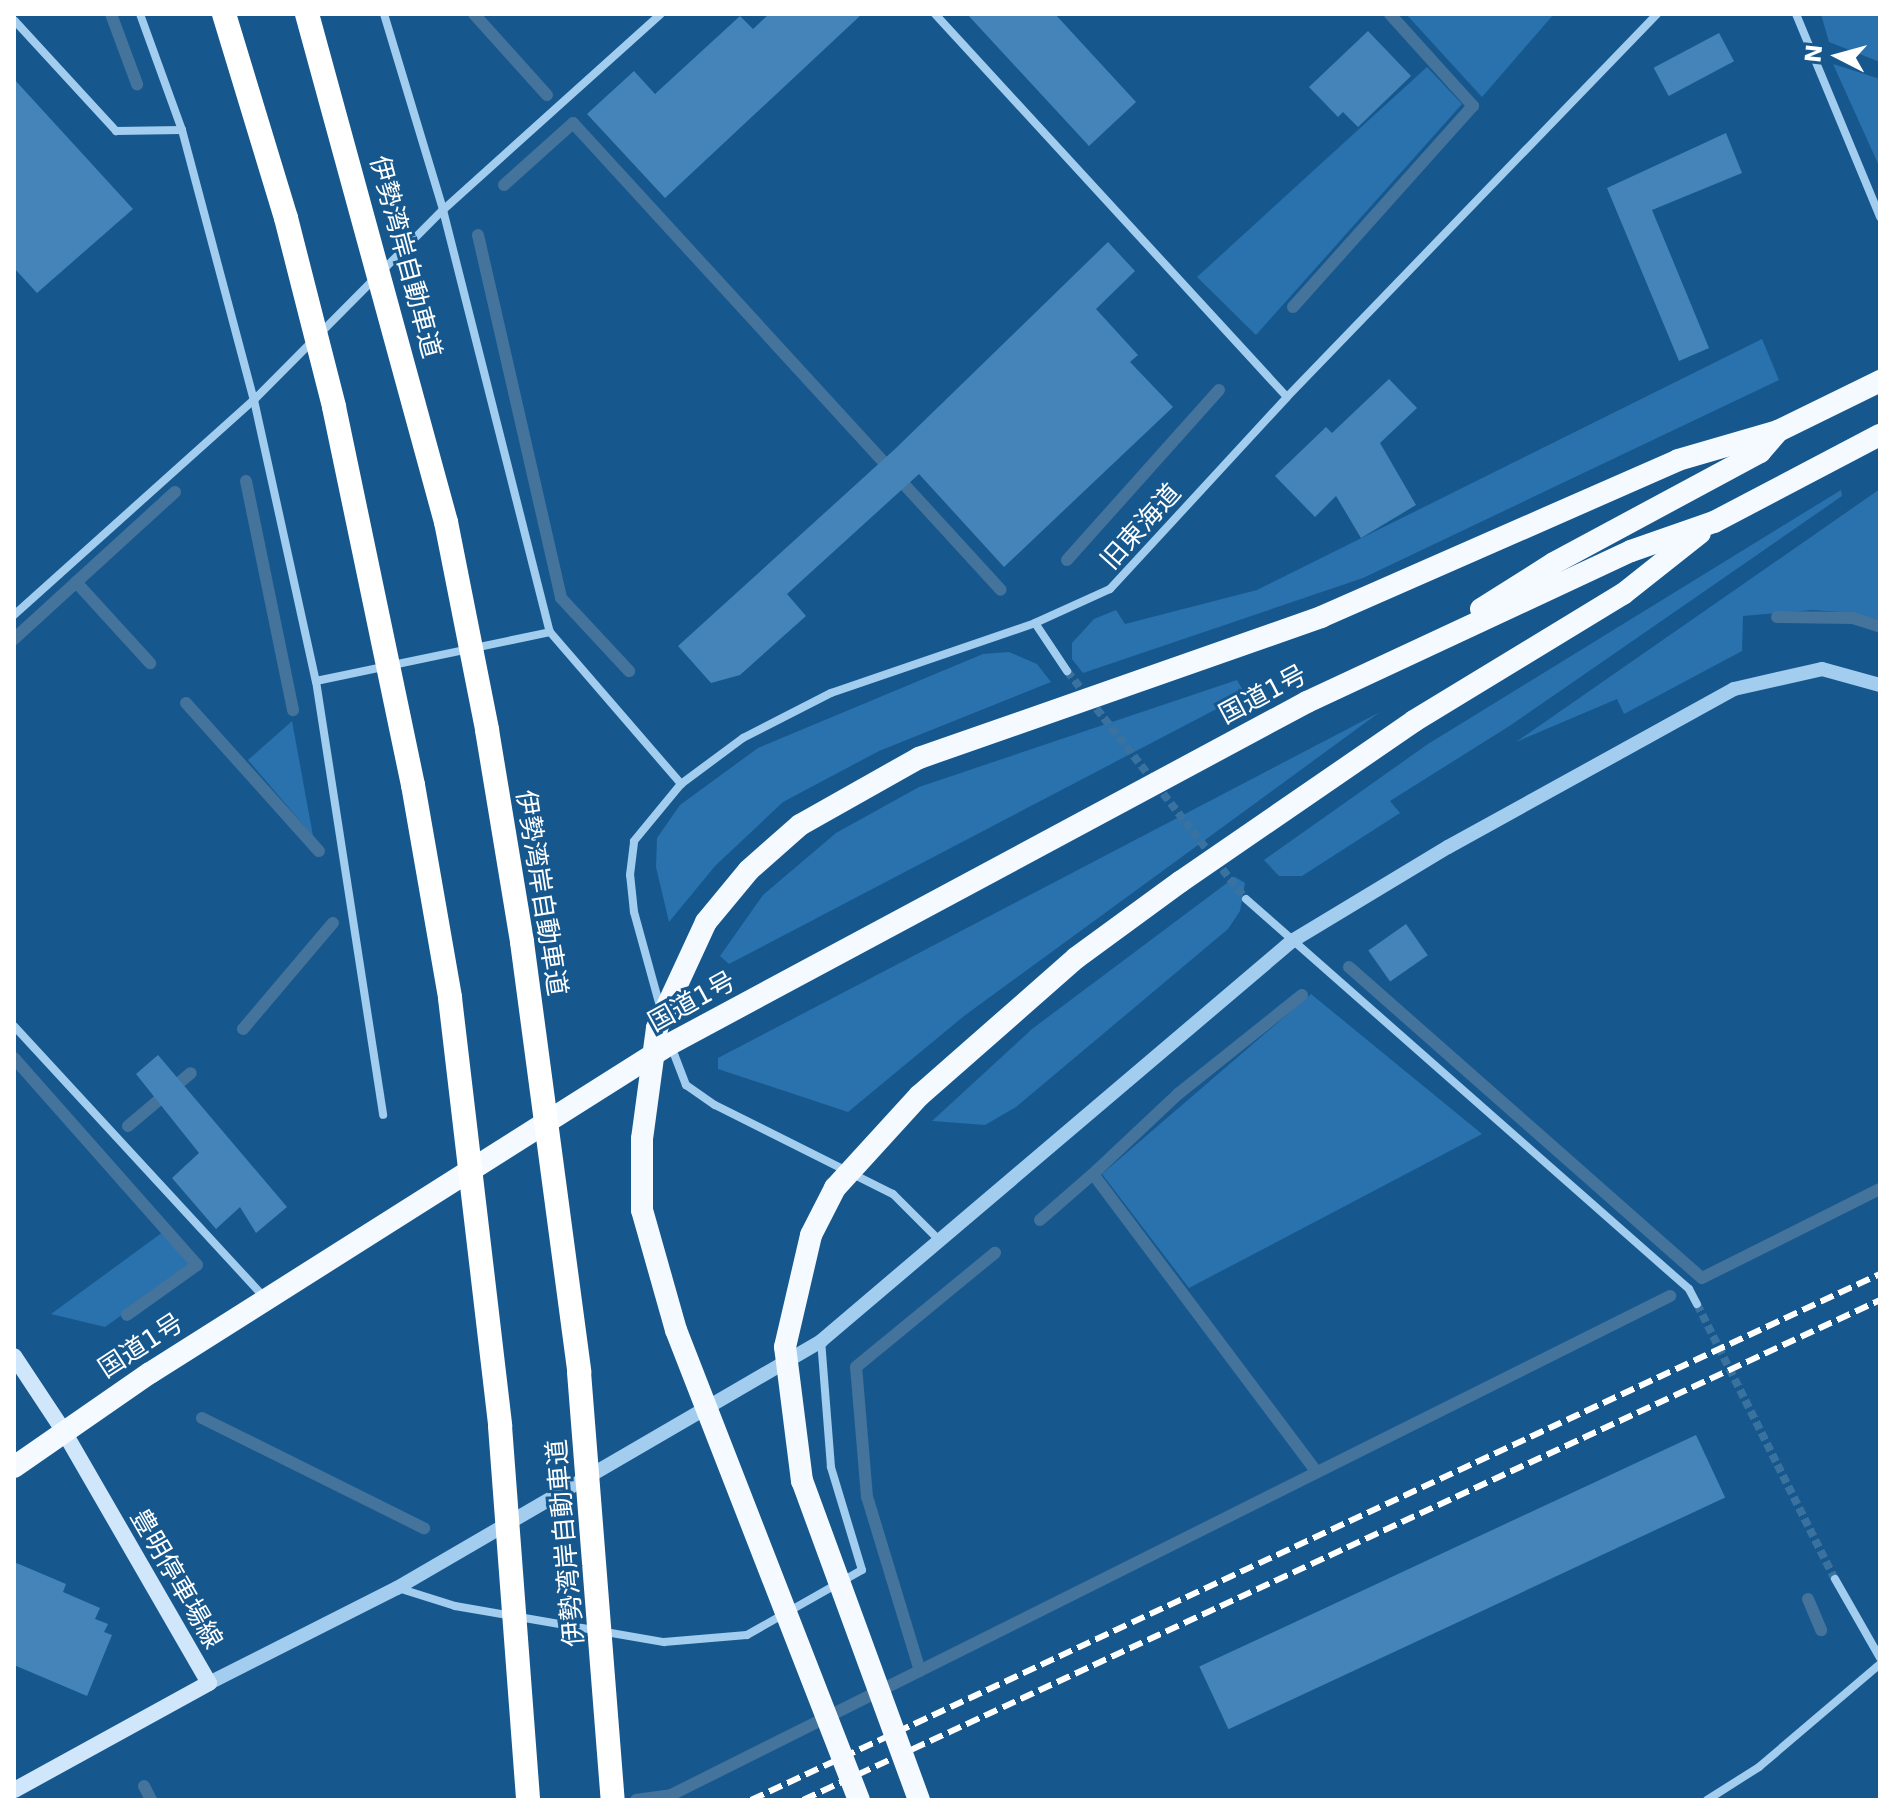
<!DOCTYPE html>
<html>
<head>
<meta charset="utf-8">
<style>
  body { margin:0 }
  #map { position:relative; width:1894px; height:1814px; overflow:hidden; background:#16588e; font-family:"DejaVu Sans","Noto Sans JP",sans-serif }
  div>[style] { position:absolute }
  .green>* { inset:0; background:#2972ad }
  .stream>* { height:12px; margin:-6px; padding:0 6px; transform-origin:6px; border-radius:6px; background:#44739b }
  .building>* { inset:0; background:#4484b8; transform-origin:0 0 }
  .minor-tunnel>* { height:8px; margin-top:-4px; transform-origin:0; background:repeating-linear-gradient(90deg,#39719f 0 8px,transparent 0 12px) }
  .minor>* { height:8px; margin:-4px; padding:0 4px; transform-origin:4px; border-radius:4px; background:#a2cdef }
  .tertiary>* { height:14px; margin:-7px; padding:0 7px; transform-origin:7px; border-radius:7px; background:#a2cdef }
  .secondary>* { height:16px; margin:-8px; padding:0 8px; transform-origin:8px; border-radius:8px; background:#d0e7fb }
  .trunk>* { height:22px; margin:-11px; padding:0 11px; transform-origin:11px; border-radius:11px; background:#f4faff }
  .rail>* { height:6px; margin-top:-3px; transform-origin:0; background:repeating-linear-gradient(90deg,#fff 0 14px,transparent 0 20px) }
  .trunk-bridge>* { height:22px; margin:-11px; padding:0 11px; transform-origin:11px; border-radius:11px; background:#f4faff }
  .motorway-bridge>* { height:24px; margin:-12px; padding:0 12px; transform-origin:12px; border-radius:12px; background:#fff }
  span { translate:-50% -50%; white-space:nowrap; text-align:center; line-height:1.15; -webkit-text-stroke:6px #16588e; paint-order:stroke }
  .street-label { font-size:26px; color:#fff }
  .frame { position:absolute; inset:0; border:16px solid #fff; pointer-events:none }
  .north { position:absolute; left:1798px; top:16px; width:80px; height:80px; -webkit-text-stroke:6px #16588e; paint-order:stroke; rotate:276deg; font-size:22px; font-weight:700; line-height:32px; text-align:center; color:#fff }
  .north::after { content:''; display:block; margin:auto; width:28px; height:36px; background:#fff; clip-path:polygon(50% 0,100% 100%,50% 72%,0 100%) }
</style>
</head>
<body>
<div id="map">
  <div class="green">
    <i style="clip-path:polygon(1406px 14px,1554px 14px,1482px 97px)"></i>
    <i style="clip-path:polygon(1821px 14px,1880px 14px,1880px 62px,1829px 42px)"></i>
    <i style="clip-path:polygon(1833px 64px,1880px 79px,1880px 168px)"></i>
    <i style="clip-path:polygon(1427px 67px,1462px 104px,1256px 335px,1197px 277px)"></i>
    <i style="clip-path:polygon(1762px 339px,1779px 380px,1363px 578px,1083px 673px,1072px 659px,1072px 643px,1094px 619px,1116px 610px,1125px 624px,1257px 590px)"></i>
    <i style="clip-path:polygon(1880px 489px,1880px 621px,1855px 613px,1812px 610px,1743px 616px,1742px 651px,1624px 714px,1617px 699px,1516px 742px)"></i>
    <i style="clip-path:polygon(1841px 490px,1842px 496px,1511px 725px,1390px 801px,1400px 813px,1302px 876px,1279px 876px,1264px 860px,1428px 744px)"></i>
    <i style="clip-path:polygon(1009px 652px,1037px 664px,1051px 682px,879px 751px,783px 802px,715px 866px,669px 922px,656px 867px,657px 838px,680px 805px,758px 748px,983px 654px)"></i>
    <i style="clip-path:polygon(1237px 680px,1245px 694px,729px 964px,720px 956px,763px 895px,836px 833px,919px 787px)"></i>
    <i style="clip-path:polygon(1380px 712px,964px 1016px,848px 1112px,718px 1069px,718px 1058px)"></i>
    <i style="clip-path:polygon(292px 721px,313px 836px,248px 760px)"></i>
    <i style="clip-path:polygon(1235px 877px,1245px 883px,1240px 911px,1228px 929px,1016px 1107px,985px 1125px,932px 1121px,1032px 1029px)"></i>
    <i style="clip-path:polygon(1311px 994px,1482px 1134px,1189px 1288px,1102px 1174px)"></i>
    <i style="clip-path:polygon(163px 1232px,193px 1264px,105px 1327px,51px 1314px)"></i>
  </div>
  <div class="stream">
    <i style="left:111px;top:14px;width:75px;rotate:69.6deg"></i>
    <i style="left:474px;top:14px;width:109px;rotate:48deg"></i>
    <i style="left:504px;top:185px;width:93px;rotate:-41.9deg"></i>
    <i style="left:573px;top:123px;width:633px;rotate:47.5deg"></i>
    <i style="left:478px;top:235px;width:372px;rotate:77.1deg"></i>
    <i style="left:561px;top:598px;width:100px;rotate:47deg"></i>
    <i style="left:1293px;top:307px;width:270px;rotate:-48.2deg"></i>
    <i style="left:1473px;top:106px;width:124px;rotate:-132.1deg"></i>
    <i style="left:246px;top:481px;width:234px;rotate:78.4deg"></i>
    <i style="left:1067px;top:560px;width:228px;rotate:-48.2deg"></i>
    <i style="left:76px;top:582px;width:110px;rotate:47.6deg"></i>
    <i style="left:1777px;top:617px;width:76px;rotate:0.8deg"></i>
    <i style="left:1853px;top:618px;width:28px;rotate:18deg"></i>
    <i style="left:14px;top:639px;width:218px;rotate:-42.4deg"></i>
    <i style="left:186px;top:703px;width:199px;rotate:48.1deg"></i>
    <i style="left:1349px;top:967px;width:470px;rotate:41.4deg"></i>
    <i style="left:1702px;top:1278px;width:199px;rotate:-26.6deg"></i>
    <i style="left:1302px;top:995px;width:159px;rotate:141.4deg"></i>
    <i style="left:1178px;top:1094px;width:117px;rotate:136.7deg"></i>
    <i style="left:1093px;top:1174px;width:373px;rotate:53.1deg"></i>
    <i style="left:243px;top:1029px;width:139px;rotate:-49.7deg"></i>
    <i style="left:14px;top:1058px;width:276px;rotate:48.5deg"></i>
    <i style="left:197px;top:1265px;width:86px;rotate:144.5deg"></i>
    <i style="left:128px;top:1126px;width:82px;rotate:-40.1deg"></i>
    <i style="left:1040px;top:1220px;width:70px;rotate:-41deg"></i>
    <i style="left:202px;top:1418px;width:248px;rotate:26.4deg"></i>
    <i style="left:1808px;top:1599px;width:34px;rotate:67deg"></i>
    <i style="left:920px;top:1671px;width:182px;rotate:-106.9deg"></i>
    <i style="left:867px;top:1497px;width:130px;rotate:-94.8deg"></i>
    <i style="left:856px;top:1367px;width:180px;rotate:-39.4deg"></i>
    <i style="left:144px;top:1786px;width:16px;rotate:63deg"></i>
    <i style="left:636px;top:1800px;width:35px;rotate:-8deg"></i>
    <i style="left:671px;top:1795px;width:1117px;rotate:-26.54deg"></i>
  </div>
  <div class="building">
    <i style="clip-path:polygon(769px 14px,862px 14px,665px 198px,587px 114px,634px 71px,655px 94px,740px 16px,753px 29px)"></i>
    <i style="clip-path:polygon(967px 14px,1055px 14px,1136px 102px,1089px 146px)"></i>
    <i style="clip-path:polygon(1368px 31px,1411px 76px,1358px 127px,1343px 112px,1338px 117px,1309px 87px)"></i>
    <i style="left:1719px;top:33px;width:32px;height:74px;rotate:62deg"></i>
    <i style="clip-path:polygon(14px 79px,133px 209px,37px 293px,14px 268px)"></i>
    <i style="clip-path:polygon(1726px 133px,1742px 173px,1652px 210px,1709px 348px,1679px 361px,1607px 188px)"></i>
    <i style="clip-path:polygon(1108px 242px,1135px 271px,1096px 309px,1138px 355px,1130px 362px,1173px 407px,1004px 567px,919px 474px,787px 594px,806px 616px,740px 675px,711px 683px,678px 646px,895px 449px)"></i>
    <i style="clip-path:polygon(1389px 379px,1417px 408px,1380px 443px,1416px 505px,1361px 538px,1336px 496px,1315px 517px,1275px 476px,1326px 427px,1332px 433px)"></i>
    <i style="left:1406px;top:924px;width:38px;height:46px;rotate:55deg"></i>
    <i style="clip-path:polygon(158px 1055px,287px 1207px,256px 1233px,240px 1207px,216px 1229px,172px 1178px,199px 1153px,136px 1074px)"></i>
    <i style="left:1696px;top:1435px;width:69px;height:548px;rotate:65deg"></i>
    <i style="clip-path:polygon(14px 1562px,66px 1584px,63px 1592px,100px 1608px,95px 1619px,108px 1624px,104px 1632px,112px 1635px,87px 1696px,14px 1665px)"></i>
  </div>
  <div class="minor-tunnel">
    <i style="left:1067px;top:671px;width:290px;rotate:51.9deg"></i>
    <i style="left:1697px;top:1304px;width:308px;rotate:63.4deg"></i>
  </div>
  <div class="minor">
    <i style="left:140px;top:14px;width:123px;rotate:70.1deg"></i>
    <i style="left:182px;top:130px;width:279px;rotate:75.1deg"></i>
    <i style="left:254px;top:400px;width:288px;rotate:77.6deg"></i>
    <i style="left:316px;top:681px;width:439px;rotate:81.2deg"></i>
    <i style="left:384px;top:14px;width:205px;rotate:73.2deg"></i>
    <i style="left:443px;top:210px;width:435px;rotate:75.8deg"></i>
    <i style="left:550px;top:632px;width:201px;rotate:49.2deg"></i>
    <i style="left:935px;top:14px;width:520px;rotate:47.42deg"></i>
    <i style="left:1796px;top:14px;width:220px;rotate:67.5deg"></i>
    <i style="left:14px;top:20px;width:151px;rotate:47.4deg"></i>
    <i style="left:116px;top:131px;width:66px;rotate:-0.9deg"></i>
    <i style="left:14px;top:615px;width:322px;rotate:-41.9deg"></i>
    <i style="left:254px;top:400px;width:268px;rotate:-45.2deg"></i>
    <i style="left:443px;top:210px;width:293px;rotate:-42deg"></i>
    <i style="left:1035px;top:623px;width:58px;rotate:56.3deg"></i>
    <i style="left:316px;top:681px;width:239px;rotate:-11.8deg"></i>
    <i style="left:1246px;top:899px;width:590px;rotate:41.36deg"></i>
    <i style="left:1689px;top:1289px;width:17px;rotate:62deg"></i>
    <i style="left:661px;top:1010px;width:102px;rotate:-105.4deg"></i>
    <i style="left:634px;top:912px;width:37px;rotate:-96deg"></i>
    <i style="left:630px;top:875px;width:34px;rotate:-83deg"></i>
    <i style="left:634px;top:841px;width:74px;rotate:-50.5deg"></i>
    <i style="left:681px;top:784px;width:77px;rotate:-36.6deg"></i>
    <i style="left:743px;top:738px;width:99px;rotate:-27.1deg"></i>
    <i style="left:831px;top:693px;width:216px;rotate:-18.9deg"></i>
    <i style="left:1035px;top:623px;width:82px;rotate:-24.4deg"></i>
    <i style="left:1110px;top:589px;width:261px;rotate:-47.3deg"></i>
    <i style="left:1287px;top:397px;width:533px;rotate:-45.99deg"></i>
    <i style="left:14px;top:1026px;width:372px;rotate:47.3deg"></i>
    <i style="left:671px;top:1046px;width:42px;rotate:69deg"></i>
    <i style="left:686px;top:1085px;width:35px;rotate:35deg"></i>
    <i style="left:715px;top:1105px;width:199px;rotate:26.6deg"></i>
    <i style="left:893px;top:1194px;width:66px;rotate:45deg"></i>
    <i style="left:1835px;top:1579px;width:91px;rotate:60.3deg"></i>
    <i style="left:398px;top:1588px;width:60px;rotate:17.5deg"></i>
    <i style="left:455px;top:1606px;width:212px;rotate:9.8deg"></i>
    <i style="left:664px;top:1642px;width:83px;rotate:-4.8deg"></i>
    <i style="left:747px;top:1635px;width:132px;rotate:-29.5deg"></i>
    <i style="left:862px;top:1570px;width:108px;rotate:-106.8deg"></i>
    <i style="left:831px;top:1467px;width:126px;rotate:-94.5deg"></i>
    <i style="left:1707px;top:1800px;width:62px;rotate:-32.4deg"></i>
    <i style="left:1759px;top:1767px;width:159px;rotate:-40.4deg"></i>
  </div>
  <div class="tertiary">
    <i style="left:209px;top:1683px;width:211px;rotate:-26.8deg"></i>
    <i style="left:397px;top:1588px;width:491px;rotate:-30.2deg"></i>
    <i style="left:821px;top:1341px;width:618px;rotate:-40.34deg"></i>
    <i style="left:1292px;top:941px;width:182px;rotate:-31.1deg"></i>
    <i style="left:1448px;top:847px;width:327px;rotate:-28.9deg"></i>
    <i style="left:1734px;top:689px;width:90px;rotate:-12.8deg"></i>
    <i style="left:1822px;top:669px;width:60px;rotate:15.4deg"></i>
  </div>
  <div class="secondary">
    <i style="left:14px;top:1356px;width:89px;rotate:56.5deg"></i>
    <i style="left:63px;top:1430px;width:292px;rotate:60deg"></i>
    <i style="left:209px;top:1683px;width:222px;rotate:151.2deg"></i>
  </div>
  <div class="trunk">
    <i style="left:1481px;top:609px;width:86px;rotate:-32.2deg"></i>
    <i style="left:1554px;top:563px;width:234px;rotate:-28.3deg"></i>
    <i style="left:1760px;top:452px;width:28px;rotate:-49deg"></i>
    <i style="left:1778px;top:431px;width:114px;rotate:-26.1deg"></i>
    <i style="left:706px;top:922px;width:67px;rotate:-50.4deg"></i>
    <i style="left:749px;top:870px;width:68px;rotate:-41.4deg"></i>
    <i style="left:800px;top:825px;width:137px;rotate:-29.4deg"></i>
    <i style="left:919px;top:758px;width:426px;rotate:-19.3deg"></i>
    <i style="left:1321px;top:617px;width:390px;rotate:-23.7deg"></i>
    <i style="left:1678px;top:460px;width:104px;rotate:-16.2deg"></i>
    <i style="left:919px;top:1096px;width:209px;rotate:-41.3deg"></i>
    <i style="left:1076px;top:958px;width:129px;rotate:-36.2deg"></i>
    <i style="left:1180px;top:882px;width:284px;rotate:-34.5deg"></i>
    <i style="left:1414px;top:721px;width:245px;rotate:-31.3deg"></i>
    <i style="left:1623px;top:594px;width:98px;rotate:-38.4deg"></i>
    <i style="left:14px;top:1467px;width:165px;rotate:-34.7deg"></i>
    <i style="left:150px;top:1373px;width:615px;rotate:-32.32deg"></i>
    <i style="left:670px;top:1044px;width:723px;rotate:-28.23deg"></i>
    <i style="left:1307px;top:702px;width:357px;rotate:-25deg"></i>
    <i style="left:1631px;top:551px;width:88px;rotate:-19.3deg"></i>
    <i style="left:1714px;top:522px;width:187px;rotate:-27.7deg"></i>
  </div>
  <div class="rail">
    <i style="left:751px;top:1800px;width:1246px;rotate:-24.98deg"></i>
    <i style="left:803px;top:1800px;width:1187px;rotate:-24.9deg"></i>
  </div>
  <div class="trunk-bridge">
    <i style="left:706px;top:922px;width:117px;rotate:114.8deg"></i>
    <i style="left:657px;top:1028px;width:112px;rotate:97.7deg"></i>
    <i style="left:642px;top:1139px;width:71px;rotate:90deg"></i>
    <i style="left:642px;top:1210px;width:125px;rotate:74.2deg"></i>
    <i style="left:676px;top:1330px;width:504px;rotate:68.73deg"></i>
    <i style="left:919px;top:1800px;width:340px;rotate:-110.1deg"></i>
    <i style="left:802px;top:1481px;width:135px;rotate:-97.2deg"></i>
    <i style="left:785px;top:1347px;width:115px;rotate:-76.9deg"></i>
    <i style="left:811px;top:1235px;width:53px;rotate:-62.9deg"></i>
    <i style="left:835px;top:1188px;width:125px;rotate:-47.6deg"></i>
  </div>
  <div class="motorway-bridge">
    <i style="left:224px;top:14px;width:213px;rotate:73.1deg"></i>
    <i style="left:286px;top:218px;width:195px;rotate:75.7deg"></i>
    <i style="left:334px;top:407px;width:386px;rotate:78.2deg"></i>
    <i style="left:413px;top:785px;width:216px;rotate:80.1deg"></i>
    <i style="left:450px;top:998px;width:431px;rotate:83.3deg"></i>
    <i style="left:500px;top:1426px;width:375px;rotate:85.7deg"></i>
    <i style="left:307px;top:14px;width:527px;rotate:74.7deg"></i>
    <i style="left:446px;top:522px;width:212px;rotate:78.8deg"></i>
    <i style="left:487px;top:730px;width:215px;rotate:80.6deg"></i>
    <i style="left:522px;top:942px;width:434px;rotate:82.4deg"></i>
    <i style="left:579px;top:1372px;width:429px;rotate:85.5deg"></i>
  </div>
  <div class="street-label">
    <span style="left:405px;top:257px;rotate:75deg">伊勢湾岸自動車道</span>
    <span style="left:1141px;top:527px;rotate:-48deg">旧東海道</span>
    <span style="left:1263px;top:695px;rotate:-28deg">国道1号</span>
    <span style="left:541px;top:893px;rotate:81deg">伊勢湾岸自動車道</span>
    <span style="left:692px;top:1002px;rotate:-29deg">国道1号</span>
    <span style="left:141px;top:1346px;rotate:-33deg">国道1号</span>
    <span style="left:566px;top:1543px;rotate:-95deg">伊勢湾岸自動車道</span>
    <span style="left:176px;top:1579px;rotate:60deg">豊明停車場線</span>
  </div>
  <div class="frame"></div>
  <div class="north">N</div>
</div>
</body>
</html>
